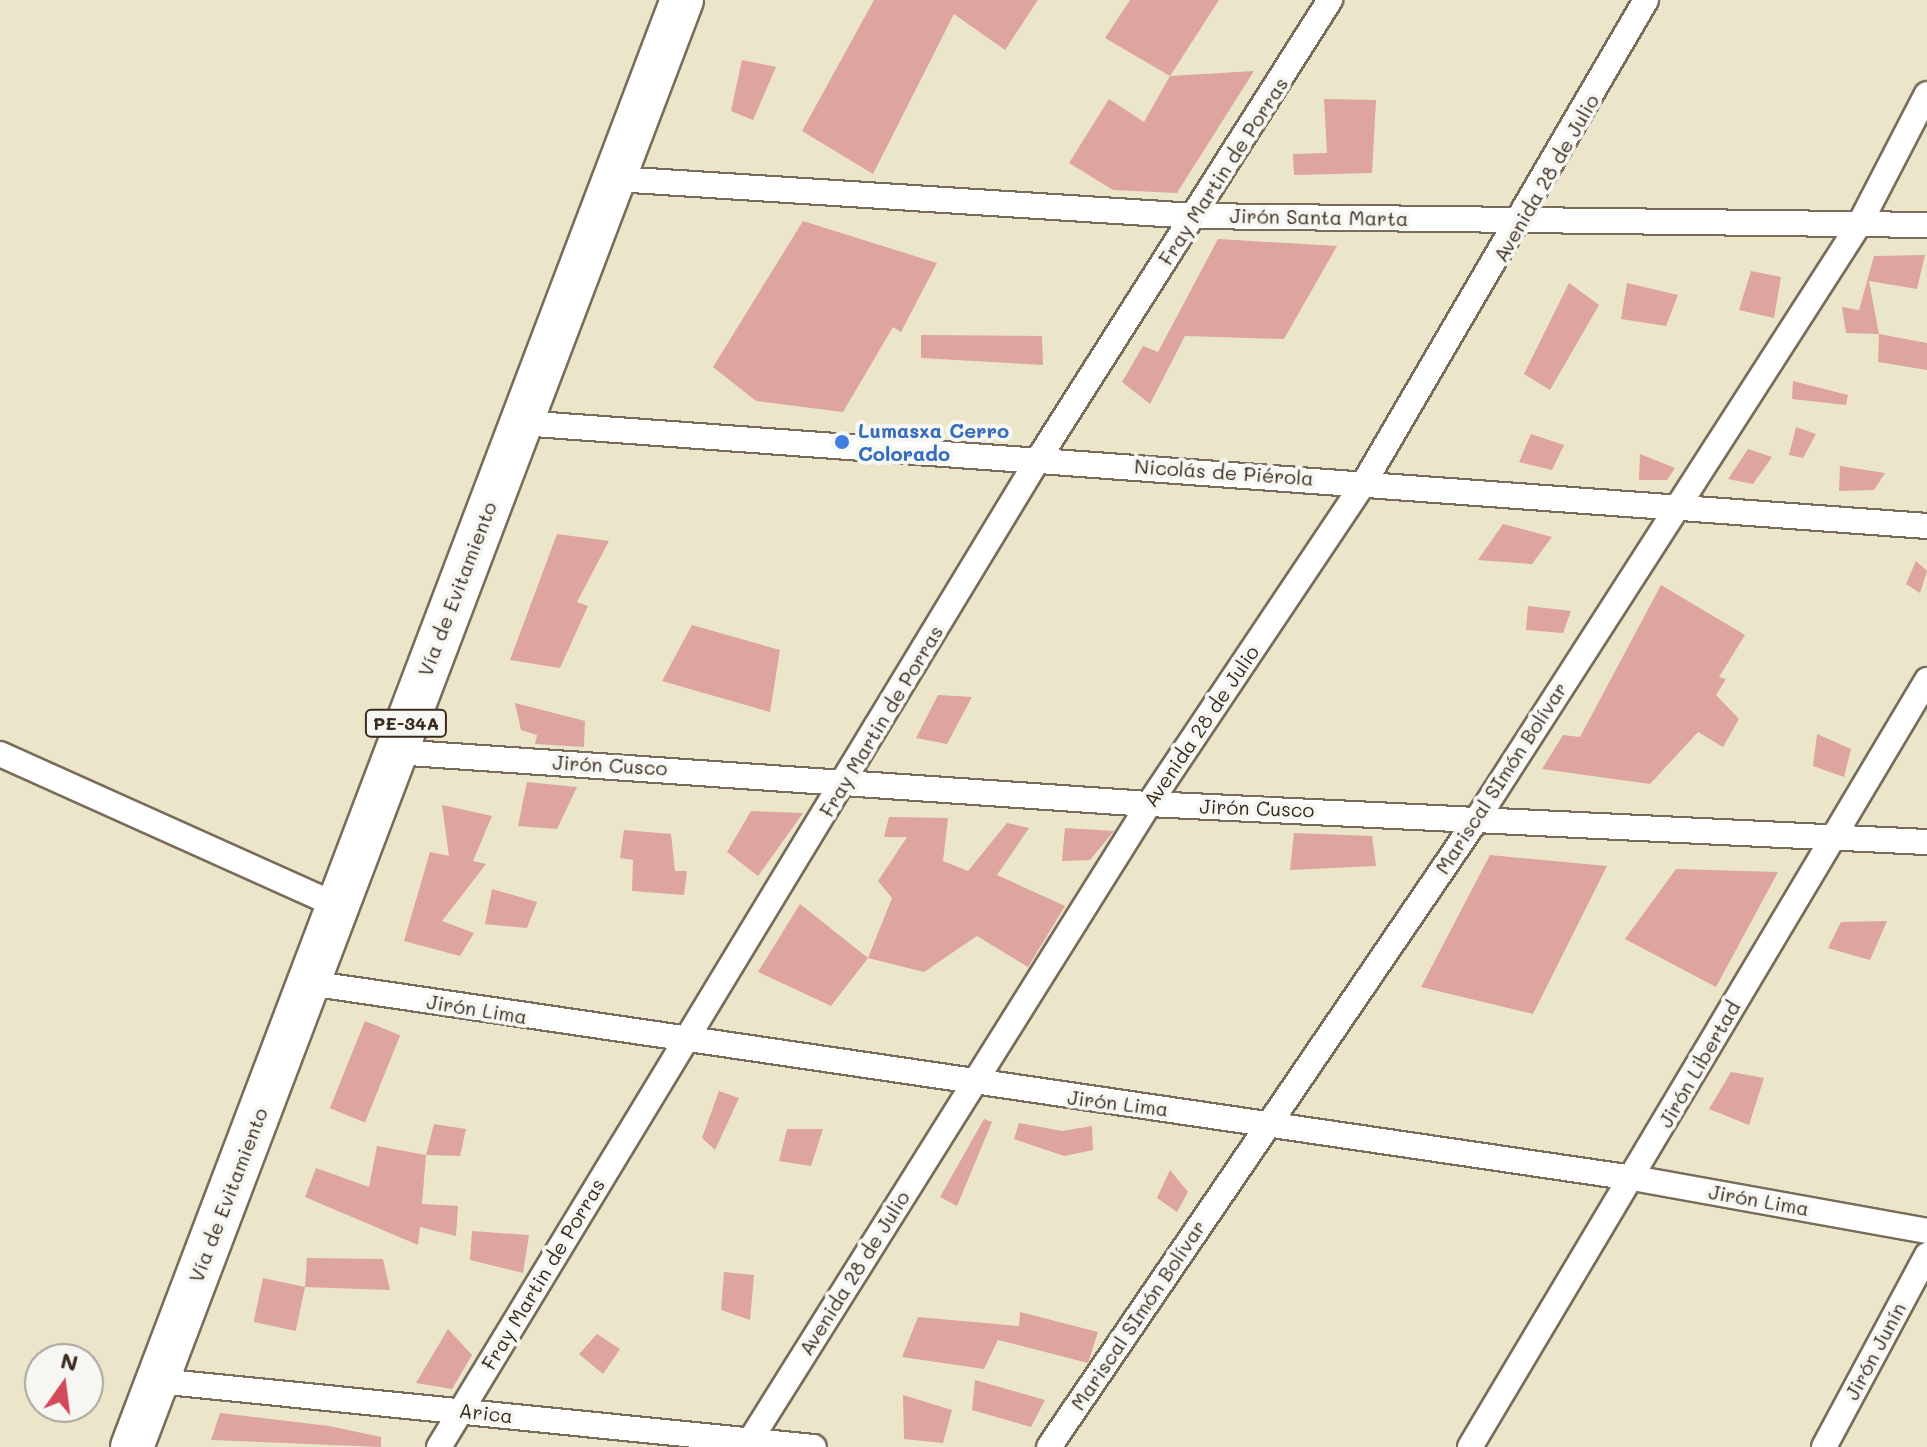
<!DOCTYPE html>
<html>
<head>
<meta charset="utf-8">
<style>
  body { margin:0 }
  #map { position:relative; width:1927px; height:1447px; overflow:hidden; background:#ebe6ca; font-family:Mali,sans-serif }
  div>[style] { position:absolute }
  .building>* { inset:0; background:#dda4a0; transform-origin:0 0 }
  .roads { filter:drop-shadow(2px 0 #796c5a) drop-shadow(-2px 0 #796c5a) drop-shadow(0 2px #796c5a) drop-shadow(0 -2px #796c5a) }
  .minor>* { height:24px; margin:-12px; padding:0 12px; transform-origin:12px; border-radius:12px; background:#fff }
  .trunk>* { height:42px; margin:-21px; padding:0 21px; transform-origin:21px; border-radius:21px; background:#fff }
  .dots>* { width:22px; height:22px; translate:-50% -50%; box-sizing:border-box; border:4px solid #f6f6f2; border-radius:50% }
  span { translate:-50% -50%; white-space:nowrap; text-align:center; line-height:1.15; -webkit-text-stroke:8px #f6f6f2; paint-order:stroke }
  .shield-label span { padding:2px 6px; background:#f6f6f2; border:2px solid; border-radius:6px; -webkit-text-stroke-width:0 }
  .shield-label { font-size:18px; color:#3b2a1e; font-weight:700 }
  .street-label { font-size:20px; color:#3b2a1e }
  .shop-label { font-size:20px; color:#366cbe; font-weight:700 }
  .left { translate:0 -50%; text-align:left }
  .north { position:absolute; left:24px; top:1343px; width:80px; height:80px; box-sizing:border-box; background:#f6f6f2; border:2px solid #aba49d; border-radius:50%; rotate:14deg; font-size:22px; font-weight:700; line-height:32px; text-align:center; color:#3b2a1e }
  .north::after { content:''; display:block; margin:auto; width:28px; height:36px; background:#d1495b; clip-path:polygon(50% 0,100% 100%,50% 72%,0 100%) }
</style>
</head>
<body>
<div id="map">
  <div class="building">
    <i style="clip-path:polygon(874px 0,1038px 0,1005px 50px,954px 14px,873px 174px,802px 131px)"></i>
    <i style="clip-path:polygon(1130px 0,1219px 0,1170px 76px,1105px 38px)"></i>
    <i style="clip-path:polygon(742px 60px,776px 67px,753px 120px,731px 111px)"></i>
    <i style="clip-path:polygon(1254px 71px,1177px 193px,1113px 190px,1069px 163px,1109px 99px,1144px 122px,1170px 76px)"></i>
    <i style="clip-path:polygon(1324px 99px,1376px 100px,1372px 173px,1294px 175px,1293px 154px,1327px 153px)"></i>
    <i style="clip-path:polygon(803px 221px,937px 263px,901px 332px,893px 327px,843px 412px,756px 401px,713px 367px)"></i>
    <i style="clip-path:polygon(1218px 239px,1337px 246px,1284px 339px,1185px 336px,1150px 404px,1122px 382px,1143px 346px,1158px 352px)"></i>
    <i style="clip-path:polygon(1925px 255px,1917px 289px,1869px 281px,1879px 334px,1846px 333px,1842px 307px,1859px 310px,1874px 256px)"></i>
    <i style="clip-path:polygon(1751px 271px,1781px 277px,1774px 318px,1739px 310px)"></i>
    <i style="clip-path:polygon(1569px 283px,1599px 305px,1550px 390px,1524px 374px)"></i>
    <i style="clip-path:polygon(1627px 283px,1678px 295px,1666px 326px,1621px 319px)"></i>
    <i style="clip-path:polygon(1879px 334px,1927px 343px,1927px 370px,1878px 362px)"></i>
    <i style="clip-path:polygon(921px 335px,1042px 336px,1043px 365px,921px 358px)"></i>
    <i style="clip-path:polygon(1793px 381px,1848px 395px,1846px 405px,1792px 399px)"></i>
    <i style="clip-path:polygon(1796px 427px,1816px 434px,1803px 458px,1789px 455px)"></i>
    <i style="clip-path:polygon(1531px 434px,1564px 445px,1552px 470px,1519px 462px)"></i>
    <i style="clip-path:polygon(1748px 449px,1772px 457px,1753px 484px,1728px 479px)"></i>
    <i style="clip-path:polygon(1640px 454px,1675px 468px,1667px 480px,1639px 480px)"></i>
    <i style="clip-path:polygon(1840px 466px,1885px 473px,1874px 490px,1839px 491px)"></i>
    <i style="clip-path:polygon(1503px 524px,1552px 537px,1532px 564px,1478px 560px)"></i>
    <i style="clip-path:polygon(557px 534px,609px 541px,577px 602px,588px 606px,560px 668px,510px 660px)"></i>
    <i style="clip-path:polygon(1916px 561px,1927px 571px,1920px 593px,1906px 584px)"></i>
    <i style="clip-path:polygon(1661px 585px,1745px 635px,1719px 677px,1726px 679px,1716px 695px,1739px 719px,1723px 747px,1698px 732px,1650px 784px,1542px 769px,1563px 735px,1580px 737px)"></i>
    <i style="clip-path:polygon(1528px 606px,1571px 611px,1563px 633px,1526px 630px)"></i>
    <i style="clip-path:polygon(692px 625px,780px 650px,770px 712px,662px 681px)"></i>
    <i style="clip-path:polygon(938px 695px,972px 697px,947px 744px,916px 738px)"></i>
    <i style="clip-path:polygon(515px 703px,585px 721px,584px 747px,535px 744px,537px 735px,521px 730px)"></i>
    <i style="clip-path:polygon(1817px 734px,1851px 749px,1844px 777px,1813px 766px)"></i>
    <i style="clip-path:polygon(527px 782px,577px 787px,557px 829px,518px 826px)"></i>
    <i style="clip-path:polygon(442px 805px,492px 816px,473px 861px,486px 864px,442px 921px,474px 933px,460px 956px,404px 941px,430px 852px,449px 856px)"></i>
    <i style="clip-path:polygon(751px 811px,803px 813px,758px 876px,727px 852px)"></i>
    <i style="clip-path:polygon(889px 817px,948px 818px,943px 861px,968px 871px,1007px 823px,1029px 828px,997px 875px,1065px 906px,1028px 967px,977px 936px,924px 972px,868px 958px,892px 898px,878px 881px,907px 837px,884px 837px)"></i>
    <i style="clip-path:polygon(1065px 828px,1114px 831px,1090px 860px,1062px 861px)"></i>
    <i style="clip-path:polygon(624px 830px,671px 834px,675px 871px,687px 871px,684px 895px,632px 891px,633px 860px,620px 858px)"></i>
    <i style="clip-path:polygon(1294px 833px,1372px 836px,1376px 866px,1290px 870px)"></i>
    <i style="clip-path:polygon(1490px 855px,1607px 866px,1533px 1014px,1421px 987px)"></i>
    <i style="clip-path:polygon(1676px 869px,1778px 872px,1716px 987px,1625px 939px)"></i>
    <i style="clip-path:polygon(492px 889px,537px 902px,527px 928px,485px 924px)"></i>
    <i style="clip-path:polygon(800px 904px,868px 958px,831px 1006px,758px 972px)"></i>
    <i style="clip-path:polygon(1887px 921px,1870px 960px,1828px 948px,1841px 922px)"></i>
    <i style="left:365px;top:1021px;width:38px;height:94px;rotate:22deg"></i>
    <i style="clip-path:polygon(1731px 1072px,1764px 1078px,1749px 1125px,1709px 1109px)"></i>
    <i style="clip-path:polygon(719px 1091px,739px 1098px,715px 1150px,702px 1138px)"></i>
    <i style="clip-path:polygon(984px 1119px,992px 1122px,957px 1206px,940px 1197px)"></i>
    <i style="clip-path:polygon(1019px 1123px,1062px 1131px,1092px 1126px,1093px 1150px,1064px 1156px,1014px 1139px)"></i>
    <i style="clip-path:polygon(434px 1124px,466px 1129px,460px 1156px,426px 1155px)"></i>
    <i style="clip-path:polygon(787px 1129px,823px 1129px,811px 1166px,779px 1161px)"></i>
    <i style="clip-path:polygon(377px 1146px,426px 1155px,422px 1204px,458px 1206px,456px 1236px,420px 1227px,418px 1245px,305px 1197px,316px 1168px,369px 1187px)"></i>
    <i style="clip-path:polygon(1170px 1170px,1188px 1192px,1177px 1212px,1157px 1198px)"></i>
    <i style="clip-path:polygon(472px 1231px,529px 1235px,523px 1273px,470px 1260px)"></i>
    <i style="clip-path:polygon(307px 1258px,383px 1259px,390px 1290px,305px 1287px)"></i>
    <i style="clip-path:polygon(724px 1272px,754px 1275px,750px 1320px,721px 1310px)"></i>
    <i style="left:263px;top:1278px;width:43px;height:45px;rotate:12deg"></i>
    <i style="clip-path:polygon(1020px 1312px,1098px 1332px,1088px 1363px,998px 1340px,984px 1369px,902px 1357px,918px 1317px,1019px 1326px)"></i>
    <i style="clip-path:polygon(448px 1329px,472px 1355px,452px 1389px,416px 1383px)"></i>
    <i style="clip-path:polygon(597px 1334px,620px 1349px,603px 1374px,579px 1354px)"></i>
    <i style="clip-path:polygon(975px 1380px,1045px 1400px,1031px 1427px,972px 1410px)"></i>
    <i style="clip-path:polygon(903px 1395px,952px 1410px,943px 1443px,904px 1439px)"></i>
    <i style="clip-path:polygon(220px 1413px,329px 1426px,381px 1437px,381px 1447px,211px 1440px)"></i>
  </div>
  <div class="roads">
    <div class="minor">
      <i style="left:616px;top:179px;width:579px;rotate:3.66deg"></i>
      <i style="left:1194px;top:216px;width:733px;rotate:0.7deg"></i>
      <i style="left:521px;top:423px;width:1410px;rotate:4.19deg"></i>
      <i style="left:395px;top:752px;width:756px;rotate:3.95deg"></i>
      <i style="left:1149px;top:804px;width:779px;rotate:2.8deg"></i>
      <i style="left:0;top:754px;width:371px;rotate:24.2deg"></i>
      <i style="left:309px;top:983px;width:1338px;rotate:8.38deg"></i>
      <i style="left:1633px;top:1178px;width:299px;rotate:10.2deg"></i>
      <i style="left:158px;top:1381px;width:659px;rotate:5.75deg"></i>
      <i style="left:439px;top:1447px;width:1157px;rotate:-58.76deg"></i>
      <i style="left:1039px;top:458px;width:543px;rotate:-57.57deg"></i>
      <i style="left:746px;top:1447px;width:759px;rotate:-57.92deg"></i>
      <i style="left:1149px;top:804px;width:386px;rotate:-56.2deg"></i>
      <i style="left:1364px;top:483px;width:559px;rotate:-59.72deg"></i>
      <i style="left:1049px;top:1447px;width:764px;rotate:-55.73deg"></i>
      <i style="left:1479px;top:816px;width:705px;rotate:-57.28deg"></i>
      <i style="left:1860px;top:223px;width:145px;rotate:-62.6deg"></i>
      <i style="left:1470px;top:1447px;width:893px;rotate:-59.21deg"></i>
      <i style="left:1824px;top:1447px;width:218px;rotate:-61.8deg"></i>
    </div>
    <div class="trunk">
      <i style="left:132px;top:1447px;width:1548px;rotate:-69.19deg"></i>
    </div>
  </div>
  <div class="dots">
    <i style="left:842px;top:442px;background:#3f7fe0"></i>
  </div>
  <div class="shield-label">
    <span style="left:406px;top:723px">PE-34A</span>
  </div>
  <div class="street-label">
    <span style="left:1223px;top:171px;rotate:-57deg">Fray Martin de Porras</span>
    <span style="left:1546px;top:178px;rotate:-60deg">Avenida 28 de Julio</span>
    <span style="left:1319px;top:217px;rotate:1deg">Jirón Santa Marta</span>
    <span style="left:1224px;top:472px;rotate:4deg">Nicolás de Piérola</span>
    <span style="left:457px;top:589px;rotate:-69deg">Vía de Evitamiento</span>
    <span style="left:881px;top:721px;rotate:-59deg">Fray Martin de Porras</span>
    <span style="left:1201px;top:726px;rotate:-56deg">Avenida 28 de Julio</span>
    <span style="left:610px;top:765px;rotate:3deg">Jirón Cusco</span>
    <span style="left:1501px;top:778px;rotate:-57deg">Mariscal SImón Bolívar</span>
    <span style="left:1257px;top:808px;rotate:2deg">Jirón Cusco</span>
    <span style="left:477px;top:1009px;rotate:9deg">Jirón Lima</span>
    <span style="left:1699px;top:1064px;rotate:-60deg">Jirón Libertad</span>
    <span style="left:1118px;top:1103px;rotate:7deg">Jirón Lima</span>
    <span style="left:228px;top:1195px;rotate:-69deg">Vía de Evitamiento</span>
    <span style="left:1759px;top:1200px;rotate:10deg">Jirón Lima</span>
    <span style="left:854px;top:1273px;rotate:-58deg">Avenida 28 de Julio</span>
    <span style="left:543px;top:1274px;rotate:-59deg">Fray Martin de Porras</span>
    <span style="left:1138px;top:1315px;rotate:-56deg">Mariscal SImón Bolívar</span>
    <span style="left:1875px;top:1351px;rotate:-62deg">Jirón Junín</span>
    <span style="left:486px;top:1413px;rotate:6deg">Arica</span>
  </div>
  <div class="shop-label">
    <span class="left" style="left:858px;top:442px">Lumasxa Cerro<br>Colorado</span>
  </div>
  <div class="north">N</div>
</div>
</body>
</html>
